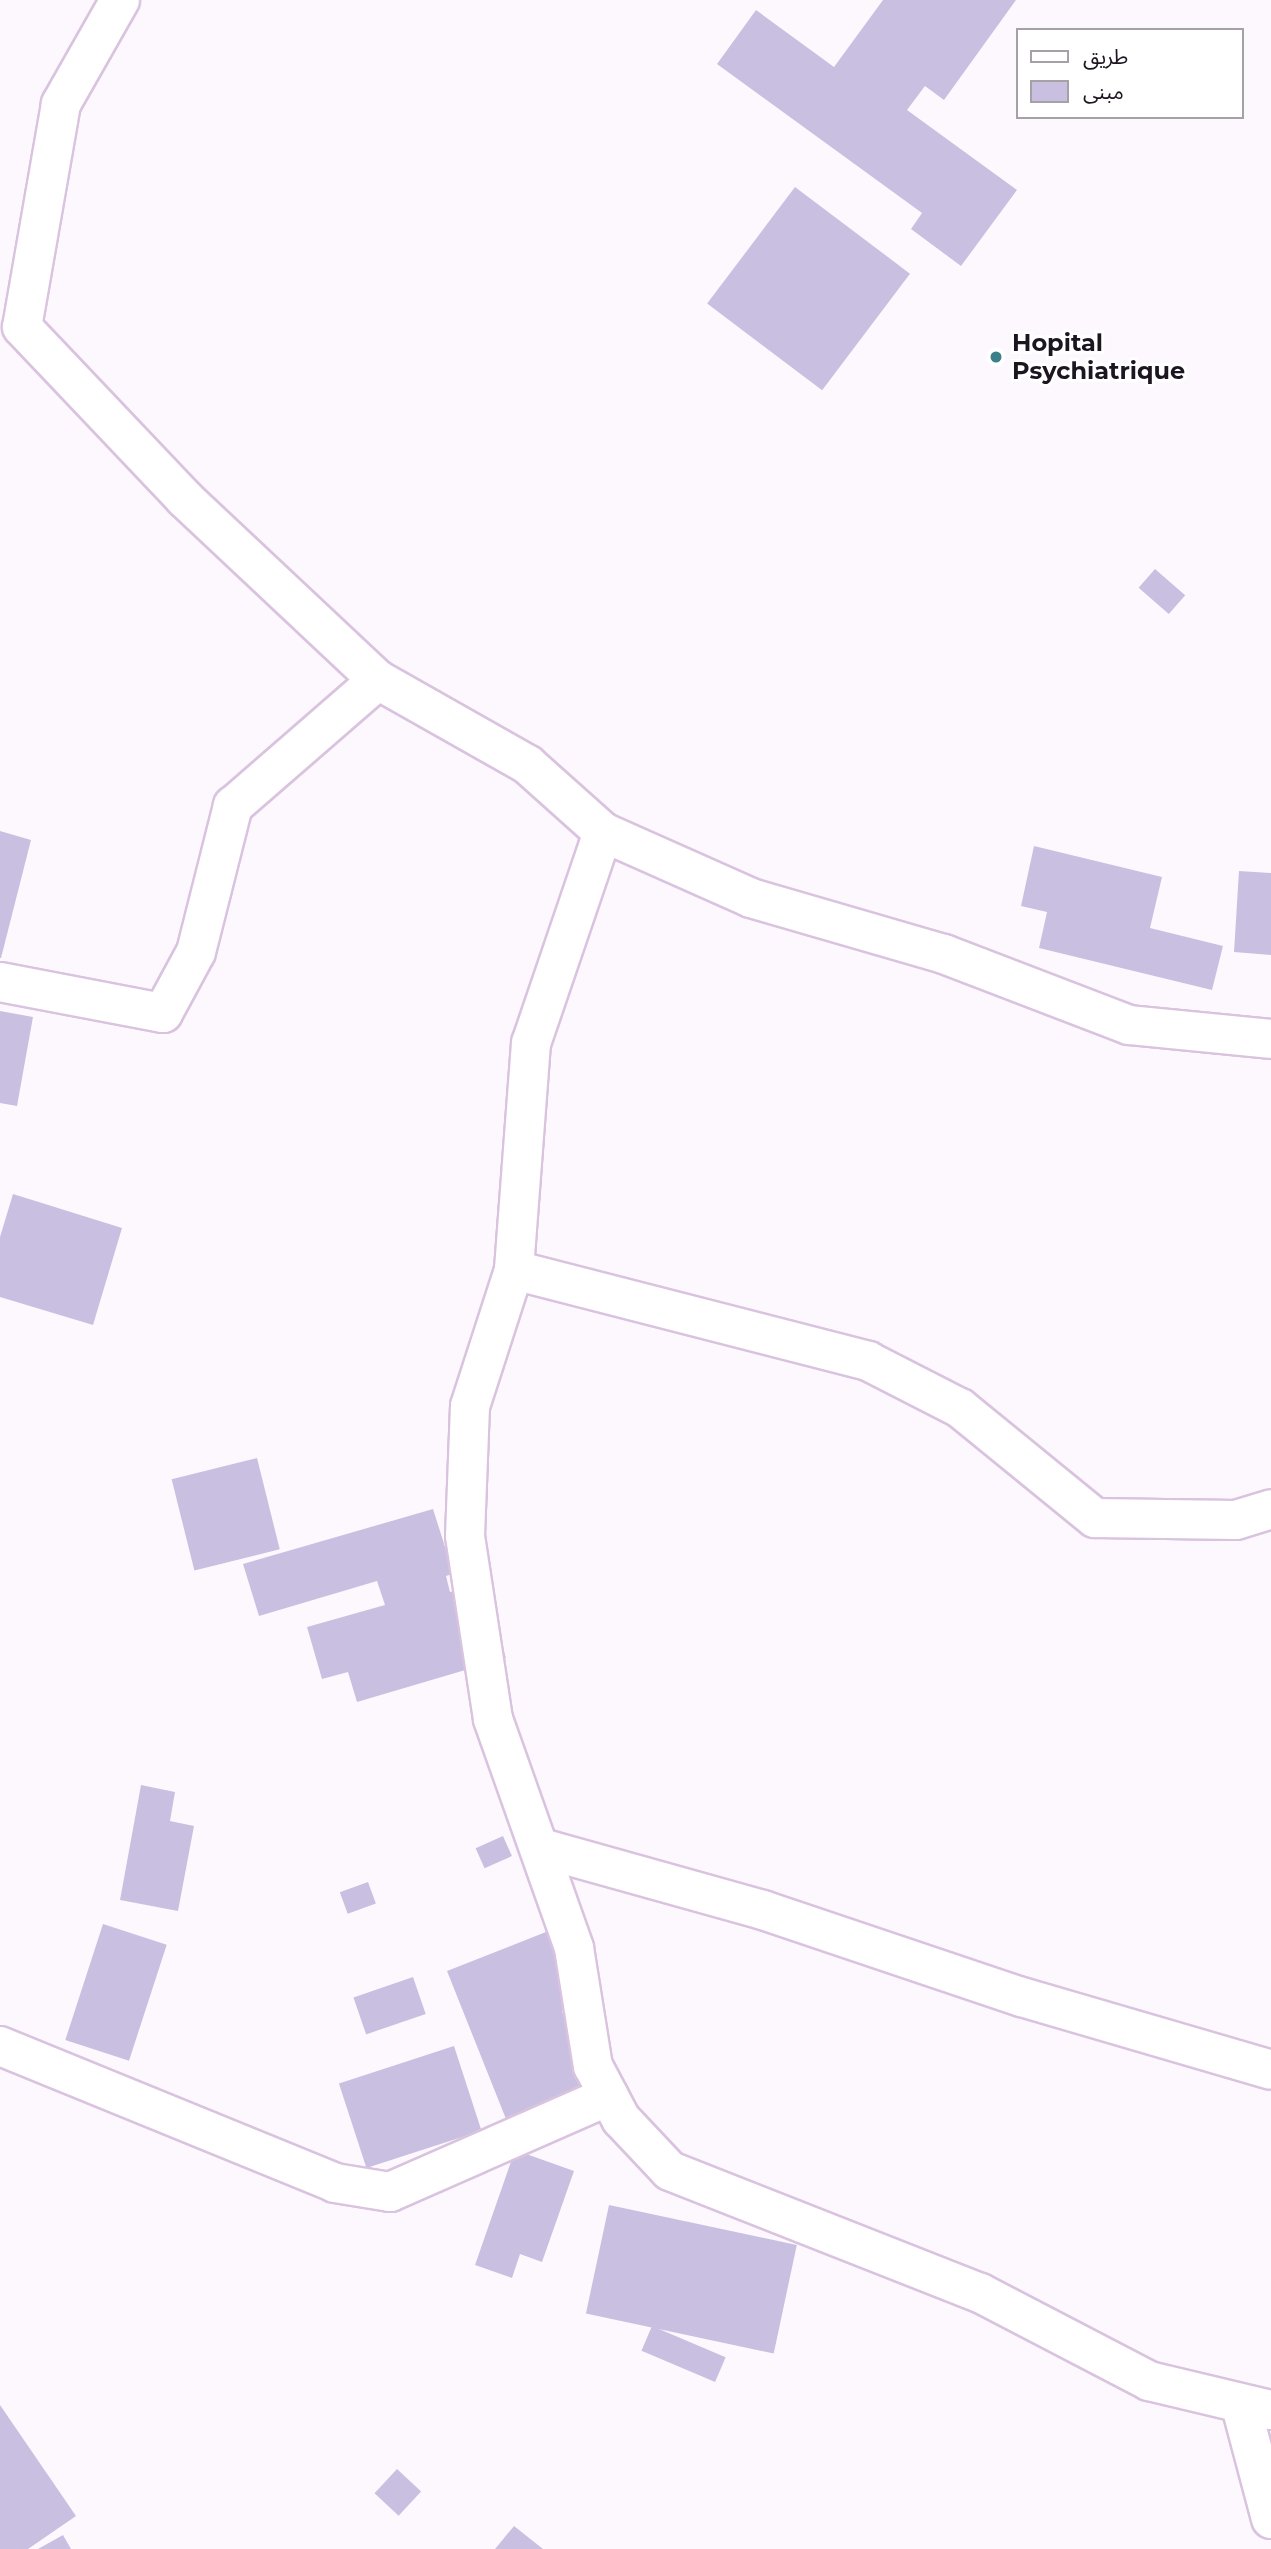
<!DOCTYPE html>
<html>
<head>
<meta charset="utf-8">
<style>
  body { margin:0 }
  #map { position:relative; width:1271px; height:2549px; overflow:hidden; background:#fdf8fe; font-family:Montserrat,"Noto Sans Arabic",sans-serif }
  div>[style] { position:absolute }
  .building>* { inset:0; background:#c9c0e1; transform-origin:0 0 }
  .roads { filter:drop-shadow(2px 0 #d9c3df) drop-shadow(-2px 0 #d9c3df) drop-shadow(0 2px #d9c3df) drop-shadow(0 -2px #d9c3df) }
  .street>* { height:38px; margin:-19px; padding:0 19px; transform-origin:19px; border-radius:19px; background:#fff }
  .dots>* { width:19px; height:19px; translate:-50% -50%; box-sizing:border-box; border:4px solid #fff; border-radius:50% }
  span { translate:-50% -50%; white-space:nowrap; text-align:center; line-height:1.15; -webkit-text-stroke:6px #fff; paint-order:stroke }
  .poi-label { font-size:24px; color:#1d1520; font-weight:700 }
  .left { translate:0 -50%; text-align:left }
  .legend { position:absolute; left:1016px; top:28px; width:228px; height:91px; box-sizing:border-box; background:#fff; border:2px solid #a5a1a6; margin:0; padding:9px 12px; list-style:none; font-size:21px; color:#1d1520 }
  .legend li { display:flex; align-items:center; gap:14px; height:35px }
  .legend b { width:35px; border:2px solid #a5a1a6 }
</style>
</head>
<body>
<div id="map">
  <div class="building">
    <i style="clip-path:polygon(883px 0,1016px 0,944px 100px,925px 86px,907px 110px,1017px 190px,961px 266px,911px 229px,922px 213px,717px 64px,756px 10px,834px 67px)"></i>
    <i style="left:795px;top:187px;width:144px;height:146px;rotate:37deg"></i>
    <i style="left:1155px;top:569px;width:40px;height:25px;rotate:41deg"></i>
    <i style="clip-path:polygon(0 831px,31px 840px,1px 958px,0 958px)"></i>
    <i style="clip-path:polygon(1034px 846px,1162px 877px,1150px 928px,1223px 946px,1212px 990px,1039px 948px,1047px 912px,1021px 906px)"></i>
    <i style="clip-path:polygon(1239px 871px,1271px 873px,1271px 955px,1234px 952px)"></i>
    <i style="clip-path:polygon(0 1011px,33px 1017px,17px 1106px,0 1103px)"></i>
    <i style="clip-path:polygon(13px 1194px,122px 1228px,93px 1325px,0 1297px,0 1237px)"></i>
    <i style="left:257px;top:1458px;width:94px;height:88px;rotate:76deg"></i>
    <i style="clip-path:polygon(433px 1509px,446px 1550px,472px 1543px,479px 1565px,446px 1576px,450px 1592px,483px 1582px,506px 1658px,357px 1702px,348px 1672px,322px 1679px,307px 1627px,385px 1605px,377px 1581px,259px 1616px,243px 1564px)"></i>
    <i style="clip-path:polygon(141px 1785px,175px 1792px,170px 1821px,194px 1826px,178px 1911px,120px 1900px)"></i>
    <i style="left:503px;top:1836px;width:22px;height:30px;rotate:66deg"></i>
    <i style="left:368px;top:1882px;width:23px;height:30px;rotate:70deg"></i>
    <i style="left:103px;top:1924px;width:67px;height:122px;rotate:18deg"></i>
    <i style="clip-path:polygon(556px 1928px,586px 2002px,562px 2011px,592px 2085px,506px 2119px,447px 1971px)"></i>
    <i style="left:413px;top:1977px;width:39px;height:63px;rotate:71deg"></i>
    <i style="left:454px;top:2046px;width:89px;height:121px;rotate:72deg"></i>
    <i style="clip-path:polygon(515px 2150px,574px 2171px,542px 2262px,520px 2254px,512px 2278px,475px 2265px)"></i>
    <i style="left:609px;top:2205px;width:192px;height:111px;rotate:12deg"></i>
    <i style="left:652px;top:2326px;width:80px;height:27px;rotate:23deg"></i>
    <i style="clip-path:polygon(0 2405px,76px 2516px,28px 2549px,0 2549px)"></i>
    <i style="left:397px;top:2469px;width:33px;height:33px;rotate:43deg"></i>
    <i style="clip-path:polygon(514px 2526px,543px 2549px,495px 2549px)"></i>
    <i style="clip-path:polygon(63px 2535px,71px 2549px,38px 2549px)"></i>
  </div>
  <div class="roads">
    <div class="street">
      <i style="left:120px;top:0;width:120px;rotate:119.6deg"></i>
      <i style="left:61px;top:104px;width:226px;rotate:99.9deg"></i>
      <i style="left:22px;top:327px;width:236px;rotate:46.5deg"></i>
      <i style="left:184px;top:498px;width:266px;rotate:43.2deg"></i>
      <i style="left:378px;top:680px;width:172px;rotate:29.5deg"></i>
      <i style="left:528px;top:765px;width:101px;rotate:41.8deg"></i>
      <i style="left:603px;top:832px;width:162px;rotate:24deg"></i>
      <i style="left:751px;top:898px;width:201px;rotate:16.2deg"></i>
      <i style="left:944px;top:954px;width:198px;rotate:21deg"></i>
      <i style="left:1129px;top:1025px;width:143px;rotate:5.6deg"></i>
      <i style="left:603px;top:832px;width:223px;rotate:108.8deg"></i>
      <i style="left:531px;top:1043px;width:228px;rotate:94.3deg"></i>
      <i style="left:514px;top:1270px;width:143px;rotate:107.9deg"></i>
      <i style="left:470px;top:1406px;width:130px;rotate:92.2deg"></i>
      <i style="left:465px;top:1536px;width:185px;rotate:81.3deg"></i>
      <i style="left:493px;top:1719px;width:243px;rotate:70.5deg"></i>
      <i style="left:574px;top:1948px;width:120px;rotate:80.9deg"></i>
      <i style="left:593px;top:2066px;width:60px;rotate:62.2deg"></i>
      <i style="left:621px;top:2119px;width:71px;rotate:46.7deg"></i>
      <i style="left:670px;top:2171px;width:333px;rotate:21.5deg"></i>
      <i style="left:980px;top:2293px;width:191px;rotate:27.5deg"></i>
      <i style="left:1149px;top:2381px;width:125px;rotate:13.4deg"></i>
      <i style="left:0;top:982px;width:166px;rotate:10.8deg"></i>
      <i style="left:163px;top:1013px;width:69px;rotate:-61.6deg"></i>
      <i style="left:196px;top:952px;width:151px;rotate:-75.8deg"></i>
      <i style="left:233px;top:806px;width:192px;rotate:-41deg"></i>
      <i style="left:514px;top:1270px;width:366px;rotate:14.4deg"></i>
      <i style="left:868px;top:1361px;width:103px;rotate:27.1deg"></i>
      <i style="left:960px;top:1408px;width:174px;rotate:39.2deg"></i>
      <i style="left:1095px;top:1518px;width:141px;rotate:0.8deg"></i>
      <i style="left:1236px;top:1520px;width:37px;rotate:-17deg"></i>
      <i style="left:541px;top:1848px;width:230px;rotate:15.6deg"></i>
      <i style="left:763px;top:1910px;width:273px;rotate:18.6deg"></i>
      <i style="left:1022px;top:1997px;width:259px;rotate:16.3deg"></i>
      <i style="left:0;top:2046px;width:362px;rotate:22.2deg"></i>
      <i style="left:335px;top:2183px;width:56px;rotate:9.3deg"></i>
      <i style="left:390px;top:2192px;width:239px;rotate:-23.7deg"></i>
      <i style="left:1241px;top:2406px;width:117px;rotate:75.1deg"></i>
    </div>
  </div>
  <div class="dots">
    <i style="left:996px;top:357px;background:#3a808b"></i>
  </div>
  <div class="poi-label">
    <span class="left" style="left:1012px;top:357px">Hopital<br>Psychiatrique</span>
  </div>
  <ul class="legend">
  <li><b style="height:9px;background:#fff"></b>طريق</li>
  <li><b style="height:19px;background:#c9c0e1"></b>مبنى</li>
  </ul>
</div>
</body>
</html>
